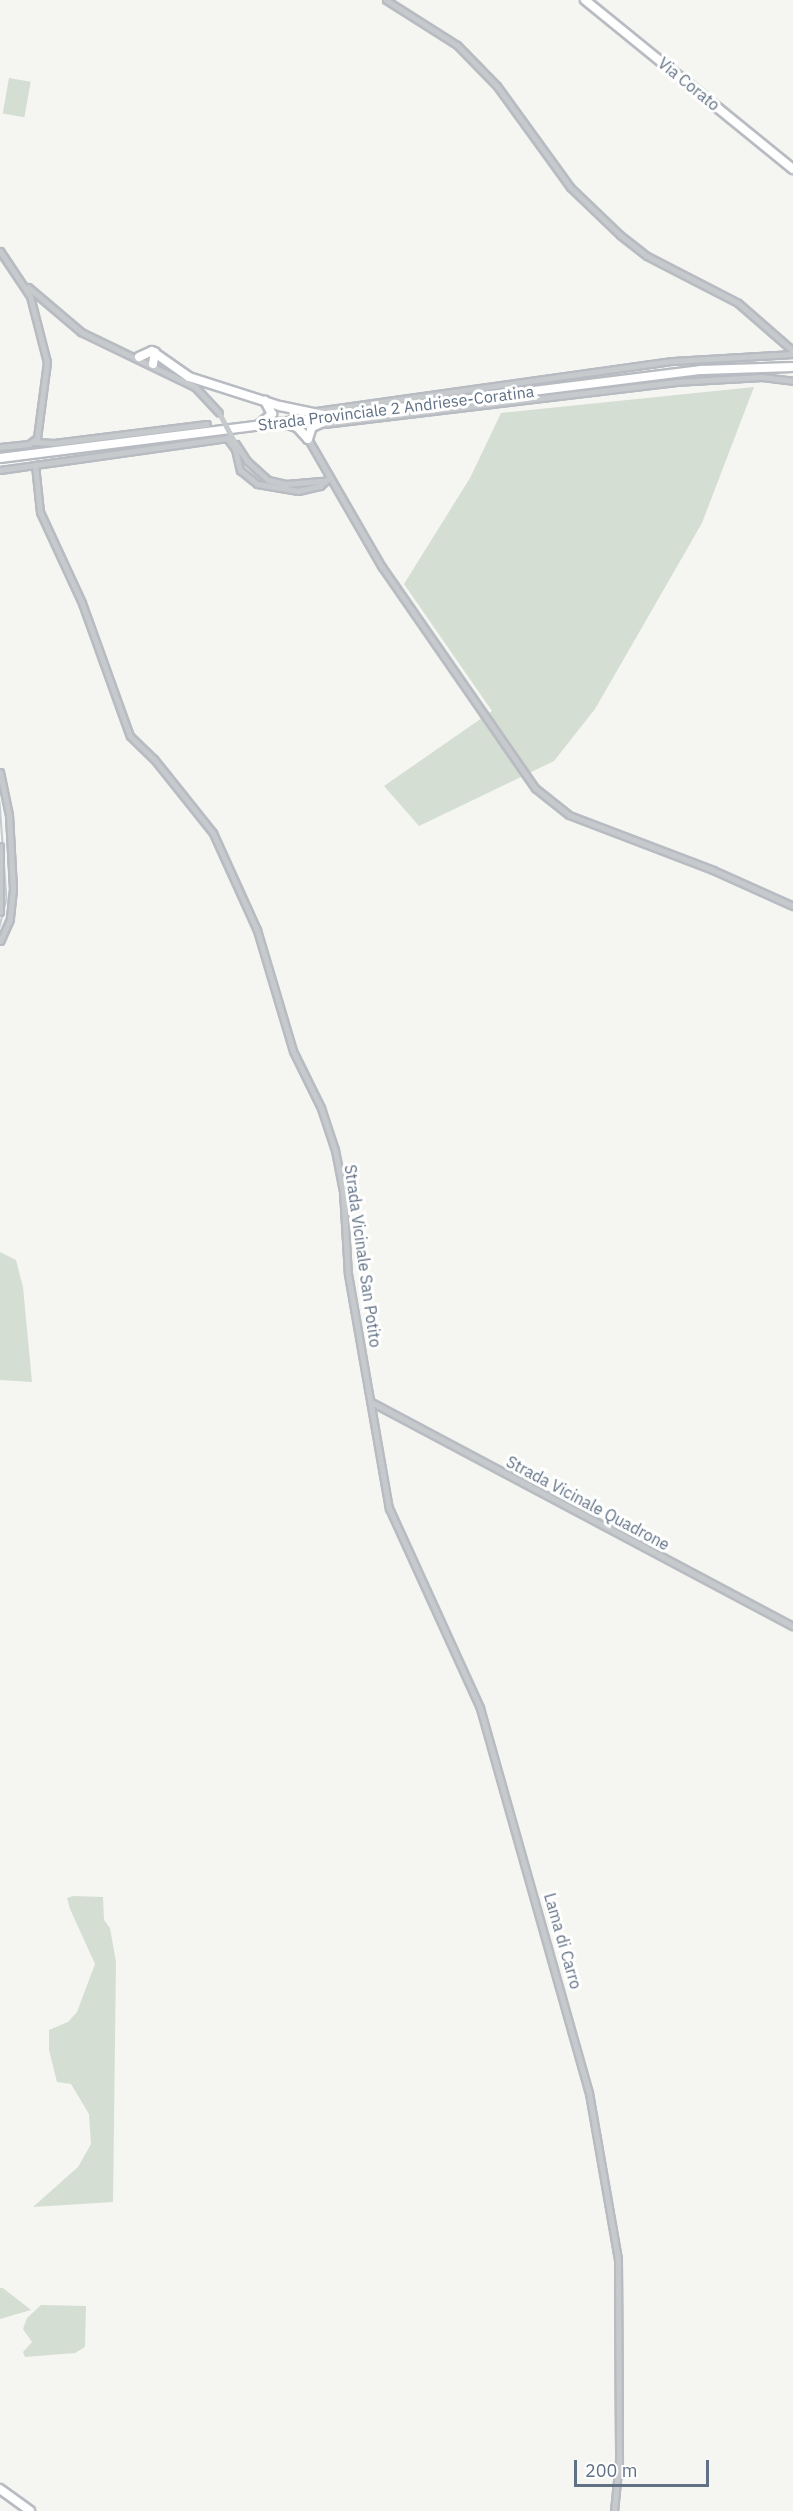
<!DOCTYPE html>
<html>
<head>
<meta charset="utf-8">
<style>
  body { margin:0 }
  #map { position:relative; width:793px; height:2511px; overflow:hidden; background:#f5f6f1; font-family:"IBM Plex Sans",sans-serif }
  div>[style] { position:absolute }
  .green>* { inset:0; background:#d5ded2; transform-origin:0 0 }
  .stream>* { height:1.5px; margin:-0.75px; padding:0 0.75px; transform-origin:0.75px; border-radius:0.75px; background:#c2cbd2 }
  .roads { filter:drop-shadow(2px 0 #b8bcc2) drop-shadow(-2px 0 #b8bcc2) drop-shadow(0 2px #b8bcc2) drop-shadow(0 -2px #b8bcc2) }
  .minor>* { height:5px; margin:-2.5px; padding:0 2.5px; transform-origin:2.5px; border-radius:2.5px; background:#c7cacd }
  .secondary>* { height:8px; margin:-4px; padding:0 4px; transform-origin:4px; border-radius:4px; background:#fff }
  .primary>* { height:8px; margin:-4px; padding:0 4px; transform-origin:4px; border-radius:4px; background:#fff }
  .minor-bridge>* { height:5px; margin:-2.5px; padding:0 2.5px; transform-origin:2.5px; border-radius:2.5px; background:#c7cacd }
  span { translate:-50% -50%; white-space:nowrap; text-align:center; line-height:1.15; -webkit-text-stroke:6px #fff; paint-order:stroke }
  .street-label { font-size:16px; color:#617185 }
  .scale { position:absolute; left:574px; top:2460px; width:135px; height:27px; box-sizing:border-box; border:3px solid #617185; border-top:0; padding-left:8px; font-size:18px; line-height:21px; white-space:nowrap; color:#617185; -webkit-text-stroke:4px #fff; paint-order:stroke }
</style>
</head>
<body>
<div id="map">
  <div class="green">
    <i style="left:9px;top:78px;width:22px;height:36px;rotate:10deg"></i>
    <i style="clip-path:polygon(754px 387px,702px 523px,595px 709px,554px 761px,419px 826px,384px 786px,492px 711px,404px 584px,470px 478px,501px 413px)"></i>
    <i style="clip-path:polygon(0 1252px,16px 1260px,23px 1287px,32px 1382px,0 1380px)"></i>
    <i style="clip-path:polygon(73px 1896px,103px 1897px,104px 1920px,110px 1928px,116px 1962px,113px 2202px,33px 2207px,78px 2167px,91px 2144px,89px 2114px,71px 2084px,57px 2082px,49px 2050px,49px 2030px,68px 2022px,77px 2012px,95px 1964px,70px 1909px,67px 1898px)"></i>
    <i style="clip-path:polygon(0 2288px,3px 2288px,31px 2310px,0 2319px)"></i>
    <i style="clip-path:polygon(41px 2305px,86px 2306px,85px 2347px,75px 2353px,25px 2357px,23px 2352px,32px 2342px,23px 2329px,27px 2318px)"></i>
  </div>
  <div class="stream">
    <i style="left:0;top:802px;width:97px;rotate:85.9deg"></i>
    <i style="left:7px;top:899px;width:29px;rotate:104deg"></i>
  </div>
  <div class="roads">
    <div class="minor">
      <i style="left:386px;top:0;width:84px;rotate:32.4deg"></i>
      <i style="left:457px;top:45px;width:57px;rotate:45.7deg"></i>
      <i style="left:497px;top:86px;width:125px;rotate:54.1deg"></i>
      <i style="left:570px;top:187px;width:69px;rotate:43.8deg"></i>
      <i style="left:620px;top:235px;width:34px;rotate:38deg"></i>
      <i style="left:647px;top:256px;width:102px;rotate:27.3deg"></i>
      <i style="left:738px;top:303px;width:73px;rotate:41.1deg"></i>
      <i style="left:0;top:251px;width:54px;rotate:56.3deg"></i>
      <i style="left:30px;top:296px;width:68px;rotate:75.6deg"></i>
      <i style="left:47px;top:362px;width:77px;rotate:97.5deg"></i>
      <i style="left:37px;top:438px;width:10px;rotate:143deg"></i>
      <i style="left:29px;top:444px;width:29px;rotate:174deg"></i>
      <i style="left:28px;top:287px;width:70px;rotate:40.3deg"></i>
      <i style="left:81px;top:332px;width:127px;rotate:25.8deg"></i>
      <i style="left:195px;top:387px;width:35px;rotate:47deg"></i>
      <i style="left:316px;top:411px;width:360px;rotate:-8deg"></i>
      <i style="left:673px;top:361px;width:120px;rotate:-3.3deg"></i>
      <i style="left:324px;top:424px;width:353px;rotate:-6.8deg"></i>
      <i style="left:674px;top:382px;width:88px;rotate:-3.3deg"></i>
      <i style="left:762px;top:377px;width:31px;rotate:7deg"></i>
      <i style="left:308px;top:439px;width:148px;rotate:60deg"></i>
      <i style="left:382px;top:567px;width:269px;rotate:55.3deg"></i>
      <i style="left:535px;top:788px;width:43px;rotate:38.5deg"></i>
      <i style="left:569px;top:815px;width:154px;rotate:20.9deg"></i>
      <i style="left:713px;top:870px;width:88px;rotate:24.2deg"></i>
      <i style="left:34px;top:442px;width:20px;rotate:3deg"></i>
      <i style="left:54px;top:443px;width:154px;rotate:-7.1deg"></i>
      <i style="left:236px;top:444px;width:20px;rotate:57deg"></i>
      <i style="left:247px;top:461px;width:28px;rotate:42deg"></i>
      <i style="left:268px;top:480px;width:18px;rotate:13deg"></i>
      <i style="left:286px;top:484px;width:38px;rotate:-5deg"></i>
      <i style="left:35px;top:465px;width:194px;rotate:-8deg"></i>
      <i style="left:227px;top:438px;width:14px;rotate:54deg"></i>
      <i style="left:235px;top:449px;width:22px;rotate:77deg"></i>
      <i style="left:240px;top:470px;width:22px;rotate:39deg"></i>
      <i style="left:257px;top:484px;width:42px;rotate:9.7deg"></i>
      <i style="left:298px;top:491px;width:23px;rotate:-13deg"></i>
      <i style="left:320px;top:486px;width:12px;rotate:-42deg"></i>
      <i style="left:0;top:470px;width:35px;rotate:-8deg"></i>
      <i style="left:35px;top:465px;width:47px;rotate:83.9deg"></i>
      <i style="left:40px;top:512px;width:100px;rotate:65.2deg"></i>
      <i style="left:82px;top:603px;width:141px;rotate:70.2deg"></i>
      <i style="left:130px;top:736px;width:33px;rotate:44deg"></i>
      <i style="left:154px;top:759px;width:95px;rotate:51.4deg"></i>
      <i style="left:213px;top:833px;width:107px;rotate:65.6deg"></i>
      <i style="left:257px;top:930px;width:126px;rotate:73.4deg"></i>
      <i style="left:293px;top:1051px;width:64px;rotate:63.8deg"></i>
      <i style="left:321px;top:1108px;width:44px;rotate:71.6deg"></i>
      <i style="left:335px;top:1150px;width:42px;rotate:79deg"></i>
      <i style="left:343px;top:1191px;width:83px;rotate:86.6deg"></i>
      <i style="left:348px;top:1274px;width:238px;rotate:80.1deg"></i>
      <i style="left:389px;top:1508px;width:220px;rotate:65.5deg"></i>
      <i style="left:480px;top:1708px;width:400px;rotate:74.2deg"></i>
      <i style="left:589px;top:2093px;width:169px;rotate:80.1deg"></i>
      <i style="left:618px;top:2259px;width:202px;rotate:89.7deg"></i>
      <i style="left:619px;top:2461px;width:50px;rotate:95.7deg"></i>
      <i style="left:0;top:772px;width:44px;rotate:78.2deg"></i>
      <i style="left:9px;top:815px;width:74px;rotate:86.9deg"></i>
      <i style="left:13px;top:889px;width:30px;rotate:96deg"></i>
      <i style="left:10px;top:919px;width:24px;rotate:114deg"></i>
      <i style="left:0;top:846px;width:66px;rotate:90deg"></i>
      <i style="left:371px;top:1402px;width:478px;rotate:28deg"></i>
    </div>
    <div class="secondary">
      <i style="left:585px;top:0;width:268px;rotate:39.1deg"></i>
      <i style="left:0;top:2489px;width:37px;rotate:36deg"></i>
    </div>
    <div class="primary">
      <i style="left:139px;top:357px;width:14px;rotate:-25deg"></i>
      <i style="left:152px;top:351px;width:45px;rotate:35.1deg"></i>
      <i style="left:189px;top:377px;width:96px;rotate:17.7deg"></i>
      <i style="left:280px;top:406px;width:44px;rotate:11.8deg"></i>
      <i style="left:153px;top:364px;width:12px;rotate:-81deg"></i>
      <i style="left:260px;top:424px;width:16px;rotate:-40deg"></i>
      <i style="left:272px;top:414px;width:15px;rotate:-118deg"></i>
      <i style="left:287px;top:424px;width:10px;rotate:17deg"></i>
      <i style="left:297px;top:427px;width:16px;rotate:47deg"></i>
      <i style="left:308px;top:439px;width:13px;rotate:-72deg"></i>
      <i style="left:312px;top:427px;width:17px;rotate:-24deg"></i>
      <i style="left:0;top:458px;width:707px;rotate:-7.16deg"></i>
      <i style="left:701px;top:370px;width:92px;rotate:-1.9deg"></i>
    </div>
  </div>
  <div class="minor-bridge">
    <i style="left:219px;top:413px;width:32px;rotate:62deg"></i>
  </div>
  <div class="street-label">
    <span style="left:689px;top:84px;rotate:39deg">Via Corato</span>
    <span style="left:396px;top:408px;rotate:-7deg">Strada Provinciale 2 Andriese-Coratina</span>
    <span style="left:363px;top:1256px;rotate:82deg">Strada Vicinale San Potito</span>
    <span style="left:588px;top:1503px;rotate:28deg">Strada Vicinale Quadrone</span>
    <span style="left:563px;top:1941px;rotate:74deg">Lama di Carro</span>
  </div>
  <div class="scale">200 m</div>
</div>
</body>
</html>
